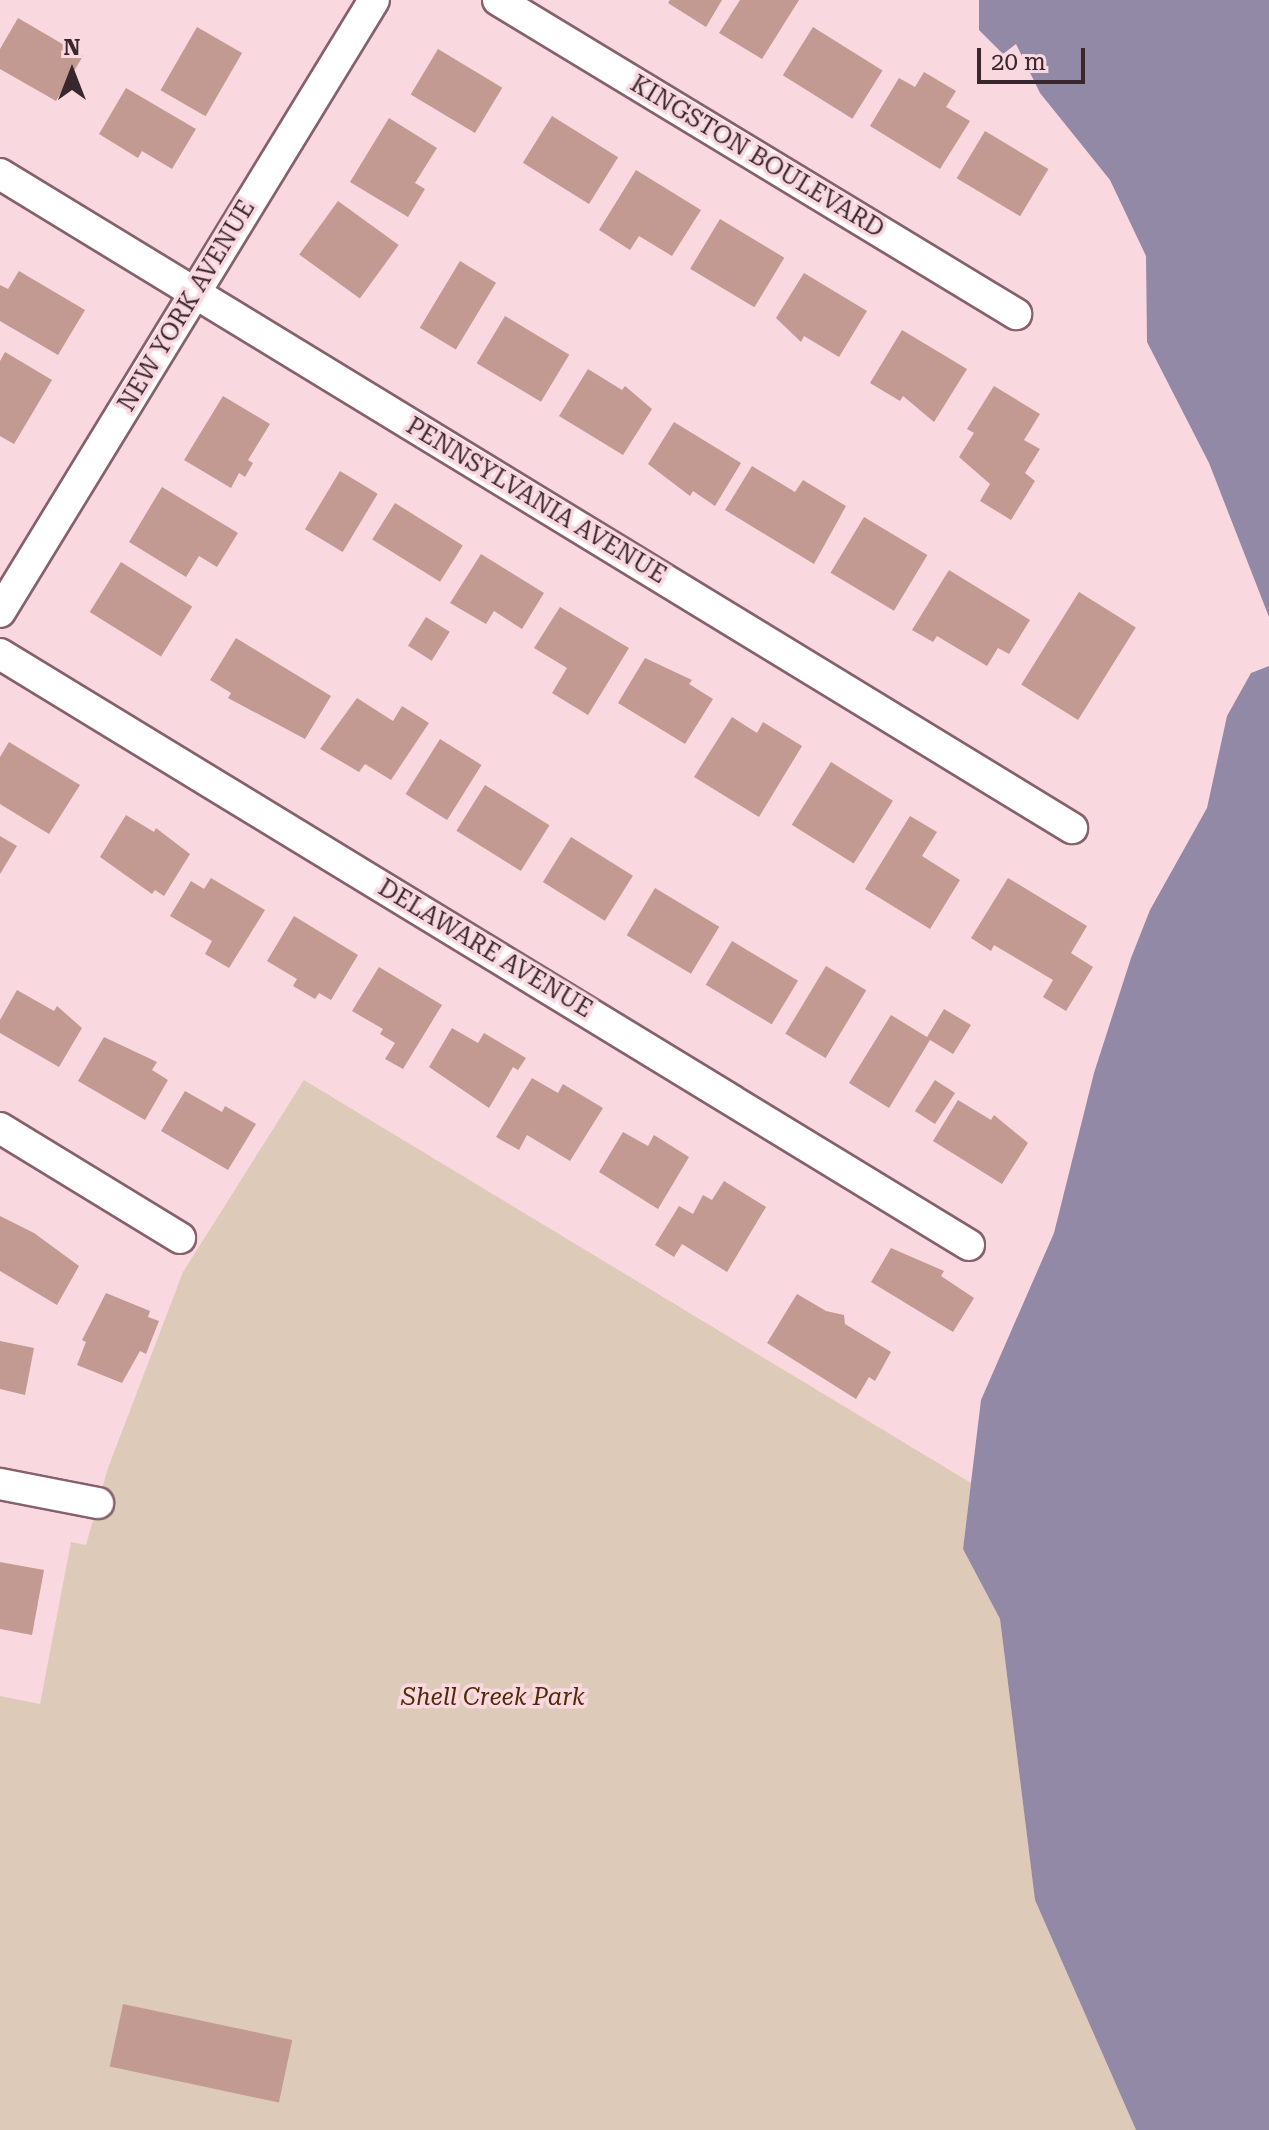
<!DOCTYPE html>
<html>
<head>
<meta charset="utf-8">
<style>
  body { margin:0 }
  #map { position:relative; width:1269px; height:2130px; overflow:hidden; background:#fad8e0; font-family:"Roboto Serif",serif }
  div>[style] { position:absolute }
  .green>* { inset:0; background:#decab9 }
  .water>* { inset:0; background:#9289a6 }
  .building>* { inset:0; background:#c29a92; transform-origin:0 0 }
  .roads { filter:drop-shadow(2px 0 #86616c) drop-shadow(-2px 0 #86616c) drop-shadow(0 2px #86616c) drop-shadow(0 -2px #86616c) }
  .street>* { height:30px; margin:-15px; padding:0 15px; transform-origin:15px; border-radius:15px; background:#fff }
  span { translate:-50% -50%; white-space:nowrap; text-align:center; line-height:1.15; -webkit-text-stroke:7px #fad8e0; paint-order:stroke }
  .street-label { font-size:24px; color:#38282d }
  .park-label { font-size:24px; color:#4f2b03; font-style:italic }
  .north { position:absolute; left:32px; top:32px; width:80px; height:80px; -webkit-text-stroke:6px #fad8e0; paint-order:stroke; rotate:0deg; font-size:22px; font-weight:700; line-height:32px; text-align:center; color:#38282d }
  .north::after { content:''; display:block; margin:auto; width:28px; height:36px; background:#38282d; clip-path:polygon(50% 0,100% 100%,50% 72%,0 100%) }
  .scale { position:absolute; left:977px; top:48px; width:108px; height:36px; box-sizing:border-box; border:4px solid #38282d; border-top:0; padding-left:10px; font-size:24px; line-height:28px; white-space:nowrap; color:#38282d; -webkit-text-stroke:6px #fad8e0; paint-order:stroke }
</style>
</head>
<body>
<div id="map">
  <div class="green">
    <i style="clip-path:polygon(304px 1080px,971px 1483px,963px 1549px,1000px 1619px,1035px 1900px,1136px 2130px,0 2130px,0 1696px,40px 1704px,71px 1542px,86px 1545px,108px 1468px,183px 1272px)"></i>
  </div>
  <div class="water">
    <i style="clip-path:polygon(979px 0,1269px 0,1269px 617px,1209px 463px,1147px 342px,1146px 256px,1110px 180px,1040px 93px,1016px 44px,1003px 54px,979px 30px)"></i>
    <i style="clip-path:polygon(1269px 666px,1269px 2130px,1136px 2130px,1035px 1900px,1000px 1619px,963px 1549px,981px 1400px,1054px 1233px,1094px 1073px,1131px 958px,1150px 910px,1207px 808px,1227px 716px,1251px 673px)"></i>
  </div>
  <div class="building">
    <i style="clip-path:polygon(670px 0,722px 0,706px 27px,668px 3px)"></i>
    <i style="clip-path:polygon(740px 0,799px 0,762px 59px,719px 33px)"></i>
    <i style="clip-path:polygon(18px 18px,83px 56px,56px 101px,0 69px,0 49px)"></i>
    <i style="left:197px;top:27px;width:52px;height:73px;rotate:30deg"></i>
    <i style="left:813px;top:27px;width:82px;height:57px;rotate:32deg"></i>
    <i style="left:438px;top:49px;width:75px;height:53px;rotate:31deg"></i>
    <i style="clip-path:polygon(924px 72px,956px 91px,946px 107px,970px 121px,940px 169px,870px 126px,899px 78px,915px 87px)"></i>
    <i style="clip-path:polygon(126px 88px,196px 129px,172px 169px,142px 151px,138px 158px,99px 134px)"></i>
    <i style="left:552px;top:116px;width:78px;height:55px;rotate:32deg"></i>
    <i style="clip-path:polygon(389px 118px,437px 148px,415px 183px,425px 189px,408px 217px,350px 182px)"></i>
    <i style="left:985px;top:131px;width:74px;height:55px;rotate:31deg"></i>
    <i style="clip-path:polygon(636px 170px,701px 210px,672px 256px,639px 236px,630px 250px,599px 230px)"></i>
    <i style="left:338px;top:201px;width:75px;height:66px;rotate:36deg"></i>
    <i style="left:720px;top:219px;width:75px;height:58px;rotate:31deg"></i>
    <i style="left:460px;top:261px;width:42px;height:78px;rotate:31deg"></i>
    <i style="clip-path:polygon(19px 271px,85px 310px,58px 355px,0 321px,0 285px,8px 289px)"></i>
    <i style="clip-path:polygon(804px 273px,867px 311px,839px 357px,804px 336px,801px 342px,776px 318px)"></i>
    <i style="left:505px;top:316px;width:75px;height:55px;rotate:31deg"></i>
    <i style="clip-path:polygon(902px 330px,967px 369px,934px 422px,903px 396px,900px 401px,870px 383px)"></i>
    <i style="clip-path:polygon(5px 352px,52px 380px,14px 444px,0 436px,0 361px)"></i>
    <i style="clip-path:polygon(588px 369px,622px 390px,625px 386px,652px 409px,623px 455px,559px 416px)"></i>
    <i style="clip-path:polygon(994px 386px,1040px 414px,1024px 440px,1040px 449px,1025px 473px,1035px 481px,1011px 520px,980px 501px,990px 484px,959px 457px,974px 433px,967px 429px)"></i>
    <i style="clip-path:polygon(223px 396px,270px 424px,248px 460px,253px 463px,245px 477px,239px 473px,231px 488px,184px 460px)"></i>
    <i style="clip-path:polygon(674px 422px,741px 463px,715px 506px,693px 491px,690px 496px,648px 464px)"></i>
    <i style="clip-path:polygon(752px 466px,795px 492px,803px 480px,846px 506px,814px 564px,725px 510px)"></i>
    <i style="left:340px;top:471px;width:44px;height:68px;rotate:31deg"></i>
    <i style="clip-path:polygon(162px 487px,238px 533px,217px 567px,199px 556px,186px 577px,129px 542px)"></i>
    <i style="left:395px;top:503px;width:80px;height:43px;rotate:32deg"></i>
    <i style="left:864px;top:517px;width:74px;height:65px;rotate:31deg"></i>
    <i style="clip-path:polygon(481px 554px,544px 593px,522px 629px,494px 611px,486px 624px,450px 603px)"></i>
    <i style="left:121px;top:562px;width:84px;height:59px;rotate:32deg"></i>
    <i style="clip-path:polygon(949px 570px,1030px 620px,1009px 654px,998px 648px,987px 666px,937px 636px,933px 642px,912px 630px)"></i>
    <i style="left:1079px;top:592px;width:67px;height:109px;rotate:32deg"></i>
    <i style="clip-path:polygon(560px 607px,629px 648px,588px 715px,552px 693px,567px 668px,534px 648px)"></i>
    <i style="left:426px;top:617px;width:28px;height:34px;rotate:32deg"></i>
    <i style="clip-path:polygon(236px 638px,331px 696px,305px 739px,228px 698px,231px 693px,210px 680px)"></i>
    <i style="clip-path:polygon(645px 658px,692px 680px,689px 684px,713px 699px,685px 744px,618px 703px)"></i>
    <i style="clip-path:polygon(357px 698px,393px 721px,402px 706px,429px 723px,391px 780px,365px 764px,359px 772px,320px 749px)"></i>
    <i style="clip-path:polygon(732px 717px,757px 733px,763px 722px,802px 746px,759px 817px,694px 777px)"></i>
    <i style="left:440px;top:739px;width:49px;height:65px;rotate:32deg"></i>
    <i style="clip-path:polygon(9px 742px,80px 785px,49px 834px,0 804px,0 757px)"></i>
    <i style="left:831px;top:762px;width:73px;height:74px;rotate:32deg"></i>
    <i style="left:485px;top:785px;width:76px;height:54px;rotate:32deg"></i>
    <i style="clip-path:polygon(126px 815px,154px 832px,156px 828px,190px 854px,164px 896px,155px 890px,152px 894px,100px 857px)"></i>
    <i style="clip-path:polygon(910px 816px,937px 832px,922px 856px,960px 880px,930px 929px,865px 889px)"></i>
    <i style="clip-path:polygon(0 836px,17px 846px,0 874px)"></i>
    <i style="left:571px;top:837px;width:73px;height:53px;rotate:32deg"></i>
    <i style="clip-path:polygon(211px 878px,265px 910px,229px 968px,205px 954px,212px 941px,170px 916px,191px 881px,204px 889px)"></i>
    <i style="clip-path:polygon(1008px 878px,1087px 926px,1071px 953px,1093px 967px,1066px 1011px,1043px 997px,1053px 980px,994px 945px,991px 951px,971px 938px)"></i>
    <i style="left:655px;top:888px;width:75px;height:55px;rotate:31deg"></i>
    <i style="clip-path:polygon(294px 916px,358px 955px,331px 1000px,319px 993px,315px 999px,293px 986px,297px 979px,267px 961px)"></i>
    <i style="left:732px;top:941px;width:77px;height:51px;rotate:31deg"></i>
    <i style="left:826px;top:966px;width:47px;height:79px;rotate:31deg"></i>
    <i style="clip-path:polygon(379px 967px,442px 1005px,403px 1069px,385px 1059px,395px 1043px,380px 1034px,383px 1029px,352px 1011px)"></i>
    <i style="clip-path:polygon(17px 990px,54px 1011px,57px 1006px,82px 1028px,59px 1067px,0 1033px,0 1020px)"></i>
    <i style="clip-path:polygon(944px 1009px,971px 1025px,953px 1054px,930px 1040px,889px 1108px,849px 1083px,891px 1015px,927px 1037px)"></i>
    <i style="clip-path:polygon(452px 1028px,478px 1043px,484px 1033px,526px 1058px,518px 1070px,513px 1067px,489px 1108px,429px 1067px)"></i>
    <i style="clip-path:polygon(104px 1037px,157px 1062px,152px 1070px,168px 1080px,145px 1120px,78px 1081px)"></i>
    <i style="clip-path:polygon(532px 1078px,558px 1093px,563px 1084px,603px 1108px,570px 1161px,527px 1135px,519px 1150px,496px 1137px)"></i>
    <i style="left:935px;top:1080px;width:24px;height:37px;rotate:33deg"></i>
    <i style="clip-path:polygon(185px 1091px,222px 1112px,225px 1106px,256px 1124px,228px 1170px,161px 1131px)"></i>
    <i style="clip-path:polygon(958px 1100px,991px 1120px,994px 1115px,1028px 1143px,1002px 1184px,933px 1141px)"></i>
    <i style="clip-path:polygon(623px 1132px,648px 1146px,654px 1135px,689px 1157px,658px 1209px,599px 1172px)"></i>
    <i style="clip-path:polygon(724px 1181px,766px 1207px,727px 1272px,682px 1244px,674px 1257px,655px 1245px,679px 1206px,693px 1214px,703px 1195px,712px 1200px)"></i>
    <i style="clip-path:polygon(0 1216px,34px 1233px,79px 1266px,57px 1305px,0 1271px)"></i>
    <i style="clip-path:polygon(891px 1248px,944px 1271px,941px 1276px,974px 1298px,953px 1332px,871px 1282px)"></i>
    <i style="clip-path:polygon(106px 1293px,150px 1311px,148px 1317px,159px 1321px,146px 1354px,140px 1351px,122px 1383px,77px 1365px,86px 1342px,82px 1340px)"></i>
    <i style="clip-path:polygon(797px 1294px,826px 1311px,844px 1315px,845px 1324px,891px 1352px,875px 1381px,869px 1377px,856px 1399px,767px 1343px)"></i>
    <i style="clip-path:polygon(0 1341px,34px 1348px,25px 1395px,0 1389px)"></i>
    <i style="clip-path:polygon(0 1562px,44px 1570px,32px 1635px,0 1629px)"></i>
    <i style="left:123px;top:2004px;width:173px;height:64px;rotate:12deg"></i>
  </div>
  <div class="roads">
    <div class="street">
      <i style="left:498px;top:0;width:606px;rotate:31.22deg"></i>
      <i style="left:0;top:174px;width:1256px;rotate:31.39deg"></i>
      <i style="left:0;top:612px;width:717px;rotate:-58.57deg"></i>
      <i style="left:0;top:654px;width:1135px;rotate:31.38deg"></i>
      <i style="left:0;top:1128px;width:211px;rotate:31.4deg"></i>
      <i style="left:0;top:1484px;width:100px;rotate:11deg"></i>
    </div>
  </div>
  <div class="street-label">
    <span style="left:757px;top:157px;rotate:31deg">KINGSTON BOULEVARD</span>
    <span style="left:187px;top:306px;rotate:-59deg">NEW YORK AVENUE</span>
    <span style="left:536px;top:501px;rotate:31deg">PENNSYLVANIA AVENUE</span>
    <span style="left:485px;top:949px;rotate:31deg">DELAWARE AVENUE</span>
  </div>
  <div class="park-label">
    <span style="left:493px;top:1698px">Shell Creek Park</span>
  </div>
  <div class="north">N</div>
  <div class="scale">20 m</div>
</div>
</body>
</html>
